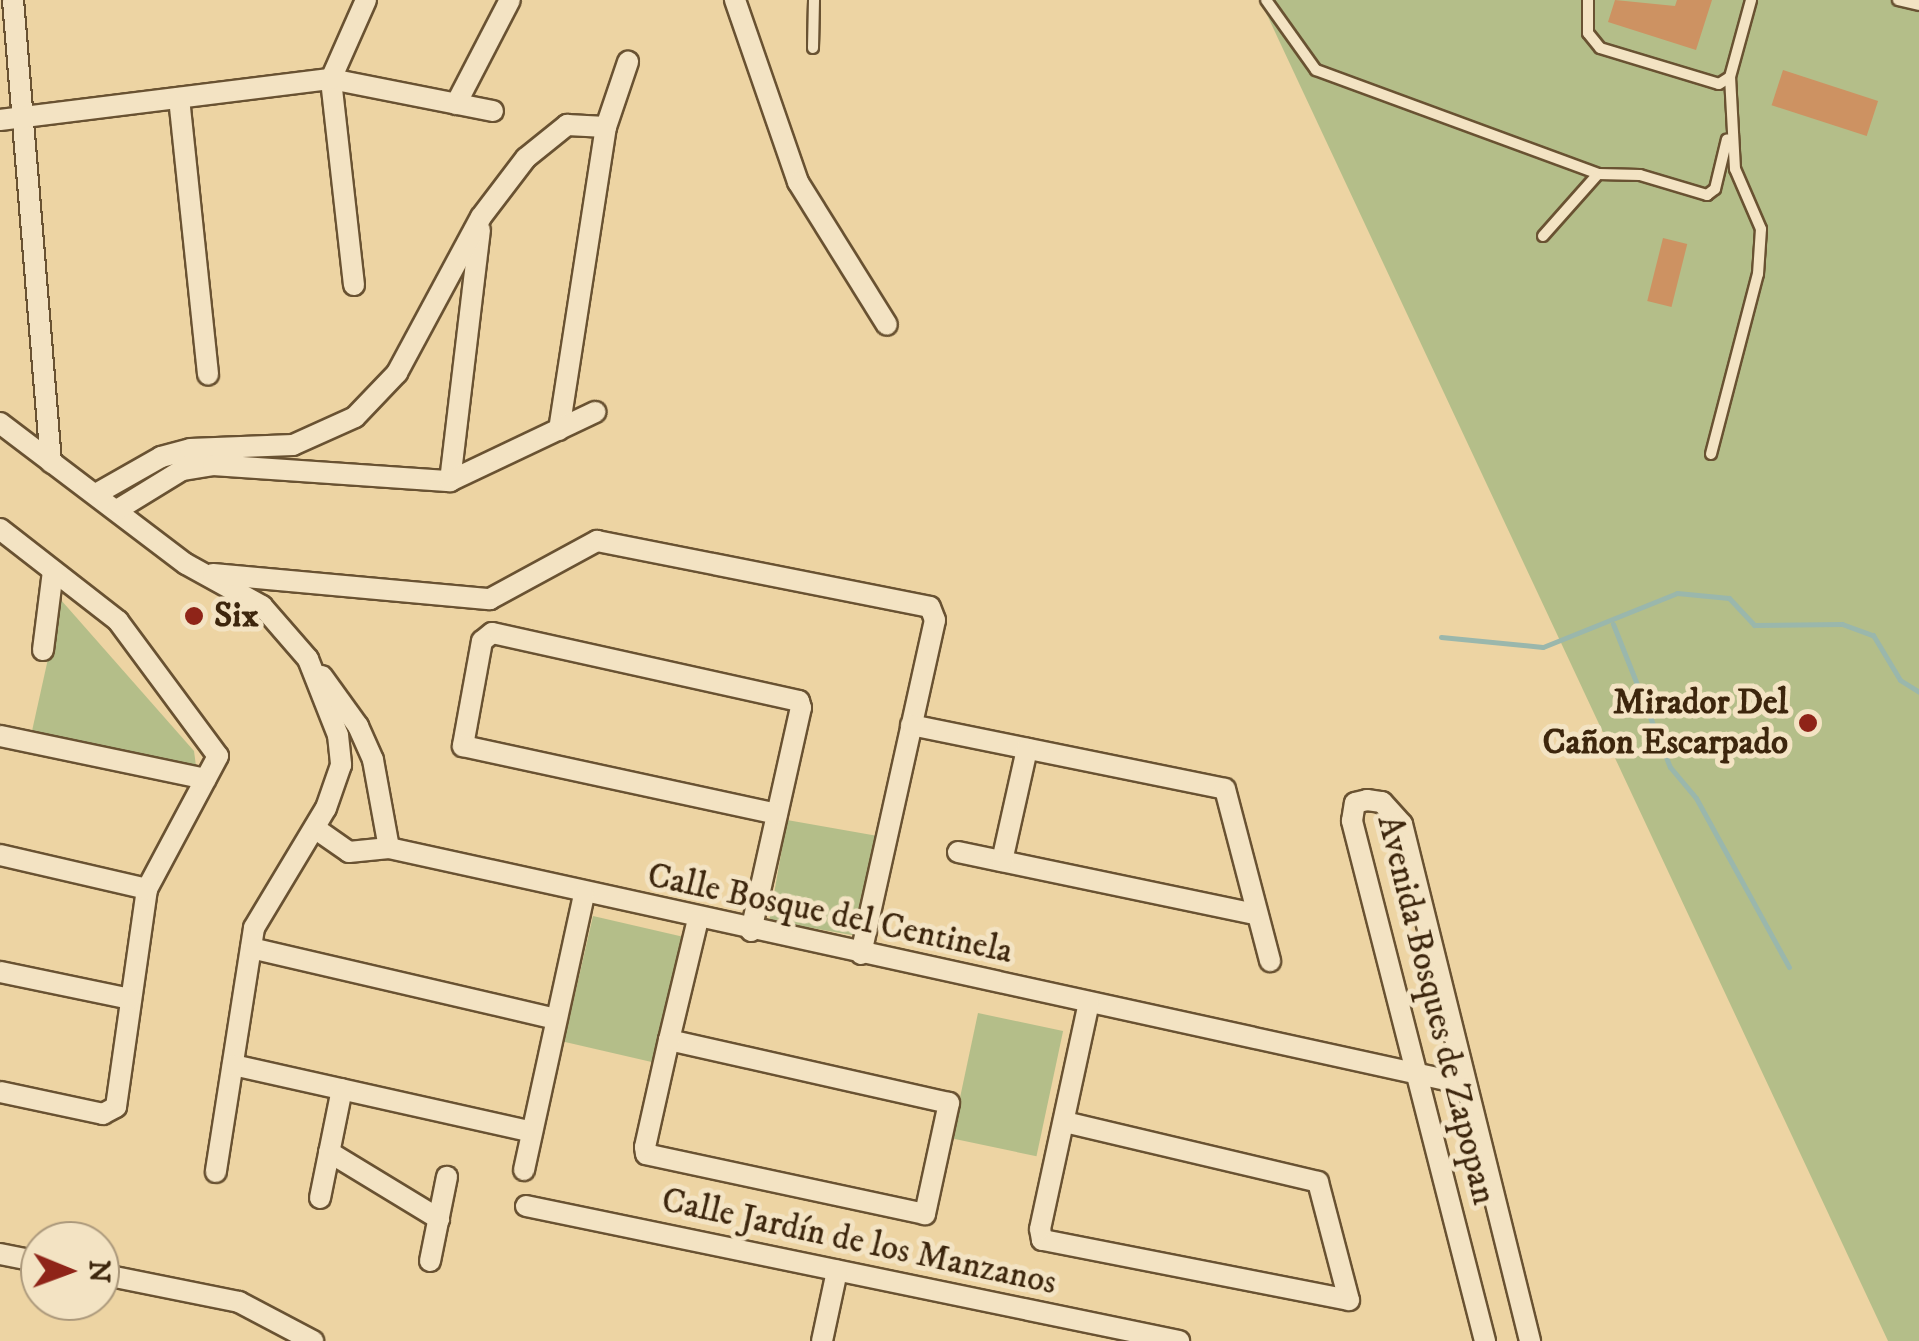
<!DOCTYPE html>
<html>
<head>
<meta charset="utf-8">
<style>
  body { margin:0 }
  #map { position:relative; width:1919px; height:1341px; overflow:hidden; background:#edd4a3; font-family:"IM FELL DW Pica",serif }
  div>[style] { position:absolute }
  .green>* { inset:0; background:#b4be89; transform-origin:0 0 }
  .stream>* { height:5px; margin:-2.5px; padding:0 2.5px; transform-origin:2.5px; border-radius:2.5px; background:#9ab7ac }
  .building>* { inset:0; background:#cd9262; transform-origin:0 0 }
  .roads { filter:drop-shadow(2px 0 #695232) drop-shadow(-2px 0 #695232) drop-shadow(0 2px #695232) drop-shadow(0 -2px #695232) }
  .lane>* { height:10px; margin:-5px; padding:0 5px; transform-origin:5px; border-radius:5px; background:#f3e3c3 }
  .street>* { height:20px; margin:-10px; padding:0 10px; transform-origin:10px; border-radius:10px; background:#f3e3c3 }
  .dots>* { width:28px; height:28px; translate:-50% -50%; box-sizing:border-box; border:5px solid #f3e3c3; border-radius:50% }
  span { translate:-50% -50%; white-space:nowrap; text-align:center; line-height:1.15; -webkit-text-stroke:10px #f3e3c3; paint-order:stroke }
  .poi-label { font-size:35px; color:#3d260d; font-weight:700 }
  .left { translate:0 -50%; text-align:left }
  .right { translate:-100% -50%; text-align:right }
  .street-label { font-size:35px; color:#3d260d }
  .north { position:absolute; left:20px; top:1221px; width:100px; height:100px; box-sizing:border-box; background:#f3e3c3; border:2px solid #aa977a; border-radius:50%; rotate:91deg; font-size:28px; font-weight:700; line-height:40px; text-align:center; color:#3d260d }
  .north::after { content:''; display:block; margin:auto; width:35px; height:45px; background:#8f2418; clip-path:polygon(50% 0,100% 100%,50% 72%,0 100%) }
</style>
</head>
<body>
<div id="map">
  <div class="green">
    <i style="clip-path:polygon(1260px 0,1919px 0,1919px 1341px,1888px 1341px)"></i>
    <i style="clip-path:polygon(61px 600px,194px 751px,196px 766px,186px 771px,32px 731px)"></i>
    <i style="left:787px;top:820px;width:95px;height:102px;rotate:10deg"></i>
    <i style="left:593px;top:916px;width:100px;height:129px;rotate:13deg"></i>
    <i style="left:978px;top:1013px;width:87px;height:128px;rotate:12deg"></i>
  </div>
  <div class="stream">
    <i style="left:1613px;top:624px;width:154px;rotate:68.3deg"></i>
    <i style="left:1670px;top:767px;width:40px;rotate:50deg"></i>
    <i style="left:1696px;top:798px;width:193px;rotate:61.2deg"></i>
    <i style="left:1441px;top:637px;width:102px;rotate:5.6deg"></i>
    <i style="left:1543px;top:647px;width:144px;rotate:-21.9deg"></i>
    <i style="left:1677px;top:593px;width:52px;rotate:5.5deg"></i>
    <i style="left:1729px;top:598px;width:37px;rotate:47deg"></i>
    <i style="left:1754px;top:625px;width:88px;rotate:-0.7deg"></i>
    <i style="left:1842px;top:624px;width:33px;rotate:20deg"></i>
    <i style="left:1873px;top:635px;width:52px;rotate:59deg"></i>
    <i style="left:1900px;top:680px;width:22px;rotate:32deg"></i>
  </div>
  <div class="building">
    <i style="clip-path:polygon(1615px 0,1675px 6px,1677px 0,1712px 0,1696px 50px,1608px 22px)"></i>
    <i style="left:1783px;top:70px;width:100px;height:37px;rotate:18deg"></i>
    <i style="left:1663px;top:238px;width:25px;height:65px;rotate:14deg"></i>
  </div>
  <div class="roads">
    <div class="lane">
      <i style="left:1266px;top:0;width:86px;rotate:54.5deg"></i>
      <i style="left:1316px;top:70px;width:301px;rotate:20.2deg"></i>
      <i style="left:1588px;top:0;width:33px;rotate:90deg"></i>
      <i style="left:1588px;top:33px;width:19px;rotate:51deg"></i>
      <i style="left:1600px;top:48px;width:124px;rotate:16.8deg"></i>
      <i style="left:1719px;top:84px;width:13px;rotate:-32deg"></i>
      <i style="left:1730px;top:77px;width:80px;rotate:-74.7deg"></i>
      <i style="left:1898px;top:0;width:22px;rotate:13deg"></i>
      <i style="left:813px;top:48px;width:48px;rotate:-88.8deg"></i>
      <i style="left:1543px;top:236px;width:83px;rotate:-48.4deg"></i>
      <i style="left:1598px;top:174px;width:42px;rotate:1.4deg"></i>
      <i style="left:1640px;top:175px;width:70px;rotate:16.6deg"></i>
      <i style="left:1707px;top:195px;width:10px;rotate:-37deg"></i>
      <i style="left:1715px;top:189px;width:51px;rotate:-76.5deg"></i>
      <i style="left:1711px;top:454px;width:186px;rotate:-75.4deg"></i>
      <i style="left:1758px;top:274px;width:45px;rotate:-86.2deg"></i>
      <i style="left:1761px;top:229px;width:65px;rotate:-113.4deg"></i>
      <i style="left:1735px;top:169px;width:92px;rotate:-93.1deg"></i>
    </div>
    <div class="street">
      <i style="left:13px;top:0;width:464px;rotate:85.3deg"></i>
      <i style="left:735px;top:0;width:193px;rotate:70.9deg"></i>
      <i style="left:798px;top:182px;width:168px;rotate:58.1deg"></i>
      <i style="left:179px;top:98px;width:278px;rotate:84deg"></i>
      <i style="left:456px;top:104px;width:117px;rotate:-62.6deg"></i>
      <i style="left:0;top:120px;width:334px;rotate:-7.1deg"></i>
      <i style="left:331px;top:79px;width:165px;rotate:11.2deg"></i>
      <i style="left:354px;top:285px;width:207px;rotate:-96.4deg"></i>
      <i style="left:331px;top:79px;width:86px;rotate:-66.1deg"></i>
      <i style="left:0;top:423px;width:233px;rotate:37.2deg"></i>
      <i style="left:186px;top:564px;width:87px;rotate:28.9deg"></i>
      <i style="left:262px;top:606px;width:70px;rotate:49deg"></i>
      <i style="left:308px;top:659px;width:82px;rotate:68.5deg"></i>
      <i style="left:338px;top:735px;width:30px;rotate:84deg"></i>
      <i style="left:341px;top:765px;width:46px;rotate:109.2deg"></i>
      <i style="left:326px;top:808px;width:140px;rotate:121deg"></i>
      <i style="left:254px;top:928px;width:247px;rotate:98.9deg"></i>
      <i style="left:559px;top:430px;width:307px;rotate:-81.2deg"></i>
      <i style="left:606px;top:127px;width:69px;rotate:-71.3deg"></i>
      <i style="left:450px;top:481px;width:253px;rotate:-83.2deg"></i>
      <i style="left:96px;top:494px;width:75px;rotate:-29.6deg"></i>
      <i style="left:161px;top:457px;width:30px;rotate:-15deg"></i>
      <i style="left:190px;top:449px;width:103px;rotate:-2.2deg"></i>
      <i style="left:293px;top:445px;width:68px;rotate:-24.3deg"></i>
      <i style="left:355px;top:417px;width:61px;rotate:-46.3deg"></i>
      <i style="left:397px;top:373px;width:177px;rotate:-61.7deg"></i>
      <i style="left:481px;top:217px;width:74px;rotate:-52.7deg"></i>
      <i style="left:526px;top:158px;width:53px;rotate:-38.8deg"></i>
      <i style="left:567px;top:125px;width:39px;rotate:3deg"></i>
      <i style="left:117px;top:510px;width:76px;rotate:-31.6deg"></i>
      <i style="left:182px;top:470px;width:31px;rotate:-9deg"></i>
      <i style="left:213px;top:465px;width:238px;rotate:3.9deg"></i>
      <i style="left:450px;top:481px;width:161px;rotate:-25.4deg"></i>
      <i style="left:0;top:529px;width:150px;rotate:37.9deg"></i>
      <i style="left:118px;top:621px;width:168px;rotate:53.5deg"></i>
      <i style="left:218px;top:756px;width:151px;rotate:118.1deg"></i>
      <i style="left:147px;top:889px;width:220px;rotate:98.1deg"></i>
      <i style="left:116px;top:1107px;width:15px;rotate:152deg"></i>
      <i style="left:103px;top:1114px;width:105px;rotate:-167.9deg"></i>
      <i style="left:213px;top:574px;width:278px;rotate:5.2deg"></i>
      <i style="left:490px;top:599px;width:122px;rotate:-28.5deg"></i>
      <i style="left:597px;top:541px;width:339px;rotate:11.2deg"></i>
      <i style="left:930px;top:607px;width:14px;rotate:69deg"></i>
      <i style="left:935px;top:620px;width:342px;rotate:102.5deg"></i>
      <i style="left:43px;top:650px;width:80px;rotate:-82.8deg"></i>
      <i style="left:322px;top:676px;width:62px;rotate:54.2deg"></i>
      <i style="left:358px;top:726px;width:37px;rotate:66deg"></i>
      <i style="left:373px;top:760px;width:89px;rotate:79.7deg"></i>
      <i style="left:911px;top:725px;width:320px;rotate:11.5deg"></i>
      <i style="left:1225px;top:789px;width:178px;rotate:75.3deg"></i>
      <i style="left:0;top:736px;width:210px;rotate:11.8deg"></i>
      <i style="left:316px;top:829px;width:40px;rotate:34.9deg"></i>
      <i style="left:349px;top:852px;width:40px;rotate:-5.7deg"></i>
      <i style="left:389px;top:848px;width:1101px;rotate:12.38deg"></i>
      <i style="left:958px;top:852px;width:304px;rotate:11.8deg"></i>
      <i style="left:0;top:855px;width:151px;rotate:13deg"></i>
      <i style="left:1002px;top:861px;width:115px;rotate:-77.4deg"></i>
      <i style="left:751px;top:931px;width:229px;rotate:-77.4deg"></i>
      <i style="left:801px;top:708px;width:7px;rotate:-106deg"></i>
      <i style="left:799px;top:701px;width:314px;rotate:-167.5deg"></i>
      <i style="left:492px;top:633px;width:13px;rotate:141deg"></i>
      <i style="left:482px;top:641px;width:107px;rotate:100.3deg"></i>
      <i style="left:463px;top:746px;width:321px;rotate:12.2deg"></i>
      <i style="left:251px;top:948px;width:313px;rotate:13.1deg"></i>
      <i style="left:0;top:972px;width:133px;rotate:11.7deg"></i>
      <i style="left:669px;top:1040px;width:287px;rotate:12.7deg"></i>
      <i style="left:949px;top:1103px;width:114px;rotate:102.2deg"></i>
      <i style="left:925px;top:1214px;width:285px;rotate:-167.9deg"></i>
      <i style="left:646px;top:1154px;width:7px;rotate:-98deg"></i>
      <i style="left:645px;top:1147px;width:110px;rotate:-77.4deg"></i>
      <i style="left:669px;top:1040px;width:124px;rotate:-76.5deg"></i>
      <i style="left:233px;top:1065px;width:303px;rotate:12.6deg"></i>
      <i style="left:1065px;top:1122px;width:260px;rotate:13.3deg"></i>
      <i style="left:1318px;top:1182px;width:122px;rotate:75.3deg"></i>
      <i style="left:1349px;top:1300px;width:313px;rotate:-168.9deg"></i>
      <i style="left:1042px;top:1240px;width:11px;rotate:-100deg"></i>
      <i style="left:1040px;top:1229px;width:231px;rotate:-77.8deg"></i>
      <i style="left:329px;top:1152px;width:129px;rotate:31.3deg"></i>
      <i style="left:524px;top:1170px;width:281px;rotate:-77.7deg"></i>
      <i style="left:320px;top:1198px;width:111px;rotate:-78.6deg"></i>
      <i style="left:526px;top:1206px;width:667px;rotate:11.68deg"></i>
      <i style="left:0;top:1254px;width:41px;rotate:11.3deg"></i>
      <i style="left:430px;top:1261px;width:86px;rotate:-78.6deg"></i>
      <i style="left:100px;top:1274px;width:142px;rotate:11.4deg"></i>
      <i style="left:239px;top:1302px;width:84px;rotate:27.8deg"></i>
      <i style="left:822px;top:1341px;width:72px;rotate:-77.9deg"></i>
      <i style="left:1485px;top:1341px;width:537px;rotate:-104.35deg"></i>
      <i style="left:1352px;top:821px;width:18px;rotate:-81deg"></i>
      <i style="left:1355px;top:803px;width:12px;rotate:-14deg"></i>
      <i style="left:1367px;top:800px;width:15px;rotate:8deg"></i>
      <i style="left:1382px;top:802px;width:30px;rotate:48deg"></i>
      <i style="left:1402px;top:824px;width:533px;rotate:76.09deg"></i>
    </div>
  </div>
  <div class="dots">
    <i style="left:194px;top:616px;background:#8f2418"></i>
    <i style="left:1808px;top:723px;background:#8f2418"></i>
  </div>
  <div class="poi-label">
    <span class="left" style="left:214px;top:616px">Six</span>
    <span class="right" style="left:1788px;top:723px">Mirador Del<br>Cañon Escarpado</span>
  </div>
  <div class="street-label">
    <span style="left:830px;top:914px;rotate:12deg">Calle Bosque del Centinela</span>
    <span style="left:1436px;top:1010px;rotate:76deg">Avenida Bosques de Zapopan</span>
    <span style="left:859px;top:1242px;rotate:12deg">Calle Jardín de los Manzanos</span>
  </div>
  <div class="north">N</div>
</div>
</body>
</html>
